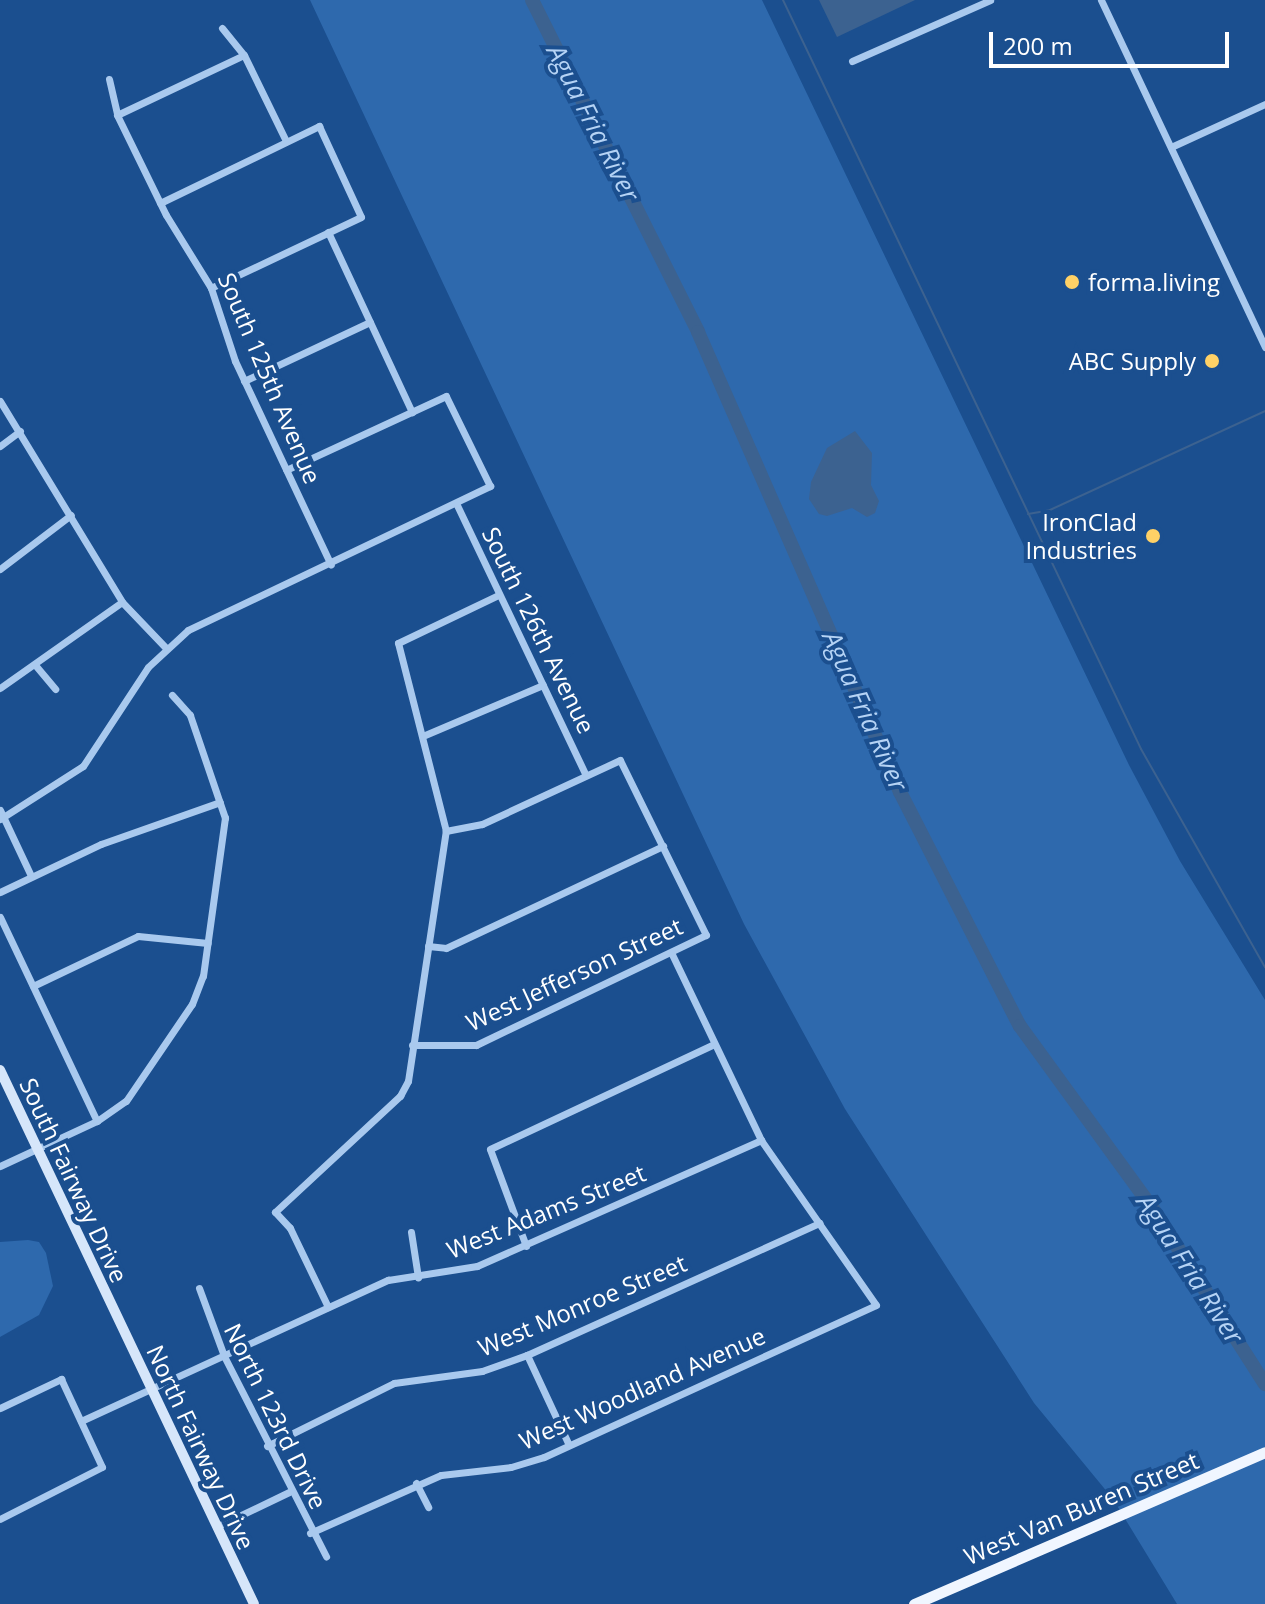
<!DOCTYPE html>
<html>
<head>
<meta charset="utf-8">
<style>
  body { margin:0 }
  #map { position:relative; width:1265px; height:1604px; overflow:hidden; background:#1b4f8f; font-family:"Open Sans",sans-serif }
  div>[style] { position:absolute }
  .green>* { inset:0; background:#2e69ad }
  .water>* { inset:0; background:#3c6290 }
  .stream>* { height:2px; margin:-1px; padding:0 1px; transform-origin:1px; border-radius:1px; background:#3c6290 }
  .river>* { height:14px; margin:-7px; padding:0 7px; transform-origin:7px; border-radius:7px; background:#3c6290 }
  .street>* { height:7px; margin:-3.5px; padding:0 3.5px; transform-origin:3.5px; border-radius:3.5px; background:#a9c9ee }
  .secondary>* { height:10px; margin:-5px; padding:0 5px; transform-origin:5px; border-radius:5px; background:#d6e6fa }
  .primary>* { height:11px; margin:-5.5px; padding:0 5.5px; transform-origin:5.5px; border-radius:5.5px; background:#f0f6ff }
  .dots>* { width:22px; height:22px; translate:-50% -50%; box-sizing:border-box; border:4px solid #1b4f8f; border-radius:50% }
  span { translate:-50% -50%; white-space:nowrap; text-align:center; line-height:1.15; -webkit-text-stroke:8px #1b4f8f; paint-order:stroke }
  .poi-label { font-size:24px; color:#fff }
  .left { translate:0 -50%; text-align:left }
  .right { translate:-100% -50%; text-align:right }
  .street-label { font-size:24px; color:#fff }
  .water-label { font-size:26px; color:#b5d3f5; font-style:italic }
  .scale { position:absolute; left:989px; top:32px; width:240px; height:36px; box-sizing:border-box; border:4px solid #fff; border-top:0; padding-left:10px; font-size:24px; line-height:28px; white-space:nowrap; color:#fff; -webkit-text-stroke:6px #1b4f8f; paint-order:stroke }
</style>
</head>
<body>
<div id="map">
  <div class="green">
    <i style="clip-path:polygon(310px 0,762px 0,1129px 765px,1180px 861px,1265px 1000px,1265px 1604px,1177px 1604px,1113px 1499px,1034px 1403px,845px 1109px,744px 924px)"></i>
    <i style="clip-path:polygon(28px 1240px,39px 1242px,46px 1253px,53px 1286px,39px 1315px,0 1337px,0 1242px)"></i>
  </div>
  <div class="water">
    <i style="clip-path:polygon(819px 0,915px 0,837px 37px)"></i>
    <i style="clip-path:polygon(855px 431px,872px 453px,871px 485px,879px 501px,875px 513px,867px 517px,852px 508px,827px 516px,819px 514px,809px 499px,811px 482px,827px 448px)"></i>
  </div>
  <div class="stream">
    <i style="left:783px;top:0;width:830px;rotate:64.45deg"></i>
    <i style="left:1141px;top:749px;width:251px;rotate:60.4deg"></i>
    <i style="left:1028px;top:514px;width:22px;rotate:-10deg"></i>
    <i style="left:1050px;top:510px;width:237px;rotate:-24.7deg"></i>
  </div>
  <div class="river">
    <i style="left:532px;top:0;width:371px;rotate:63.4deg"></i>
    <i style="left:698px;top:332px;width:502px;rotate:66.29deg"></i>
    <i style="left:900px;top:792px;width:263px;rotate:62.9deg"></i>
    <i style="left:1020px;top:1026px;width:226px;rotate:54deg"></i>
    <i style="left:1153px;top:1209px;width:208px;rotate:57.4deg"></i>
  </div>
  <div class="street">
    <i style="left:1101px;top:0;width:384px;rotate:64.7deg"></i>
    <i style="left:222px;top:28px;width:35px;rotate:51deg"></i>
    <i style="left:244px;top:55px;width:96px;rotate:64deg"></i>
    <i style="left:852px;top:61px;width:151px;rotate:-23.8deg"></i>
    <i style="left:109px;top:79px;width:37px;rotate:77deg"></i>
    <i style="left:117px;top:115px;width:111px;rotate:63.9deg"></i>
    <i style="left:166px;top:215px;width:86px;rotate:58.3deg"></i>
    <i style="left:211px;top:288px;width:77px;rotate:71.8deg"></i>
    <i style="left:235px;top:361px;width:225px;rotate:64.8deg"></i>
    <i style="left:117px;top:115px;width:140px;rotate:-25.3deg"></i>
    <i style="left:1171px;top:147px;width:103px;rotate:-24.6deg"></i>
    <i style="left:160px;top:203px;width:177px;rotate:-25.8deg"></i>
    <i style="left:319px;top:126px;width:100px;rotate:65.2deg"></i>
    <i style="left:361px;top:217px;width:166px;rotate:154.7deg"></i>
    <i style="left:328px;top:232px;width:199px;rotate:65deg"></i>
    <i style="left:244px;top:381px;width:139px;rotate:-25.1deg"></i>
    <i style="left:0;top:401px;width:235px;rotate:58.7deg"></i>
    <i style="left:122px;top:602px;width:64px;rotate:46.3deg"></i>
    <i style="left:0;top:446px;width:25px;rotate:-37deg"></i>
    <i style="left:456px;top:503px;width:301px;rotate:64.5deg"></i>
    <i style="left:0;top:569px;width:89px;rotate:-37.3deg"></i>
    <i style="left:36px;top:666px;width:30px;rotate:50deg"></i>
    <i style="left:0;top:688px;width:149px;rotate:-35.2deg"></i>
    <i style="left:425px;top:735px;width:128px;rotate:-23deg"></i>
    <i style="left:0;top:810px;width:73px;rotate:64.8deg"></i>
    <i style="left:0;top:819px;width:98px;rotate:-32.6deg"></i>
    <i style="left:83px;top:766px;width:118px;rotate:-56.7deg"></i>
    <i style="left:148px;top:667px;width:54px;rotate:-42.8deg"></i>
    <i style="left:188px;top:630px;width:335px;rotate:-25.5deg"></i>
    <i style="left:490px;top:486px;width:100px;rotate:-116.1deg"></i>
    <i style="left:446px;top:396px;width:176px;rotate:155.2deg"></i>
    <i style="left:0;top:892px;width:112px;rotate:-25.4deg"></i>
    <i style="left:101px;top:844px;width:126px;rotate:-19.4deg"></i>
    <i style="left:0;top:917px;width:226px;rotate:64.6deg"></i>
    <i style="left:428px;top:946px;width:18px;rotate:6deg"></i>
    <i style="left:446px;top:948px;width:240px;rotate:-25.2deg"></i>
    <i style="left:33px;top:986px;width:116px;rotate:-25.5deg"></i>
    <i style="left:138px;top:936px;width:70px;rotate:5.7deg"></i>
    <i style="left:412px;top:1045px;width:64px"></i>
    <i style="left:476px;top:1045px;width:255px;rotate:-25.6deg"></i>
    <i style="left:706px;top:935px;width:195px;rotate:-116.2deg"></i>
    <i style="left:620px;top:760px;width:152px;rotate:155.1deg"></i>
    <i style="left:482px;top:824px;width:37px;rotate:169deg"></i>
    <i style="left:0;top:1166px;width:107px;rotate:-24.9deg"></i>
    <i style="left:97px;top:1121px;width:35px;rotate:-35deg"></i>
    <i style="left:126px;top:1101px;width:117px;rotate:-55.8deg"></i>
    <i style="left:192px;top:1004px;width:30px;rotate:-69deg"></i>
    <i style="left:203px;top:976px;width:160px;rotate:-82.1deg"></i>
    <i style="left:225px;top:818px;width:109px;rotate:-108.8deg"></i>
    <i style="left:190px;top:715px;width:27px;rotate:-132deg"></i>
    <i style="left:411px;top:1232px;width:46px;rotate:81.2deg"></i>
    <i style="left:526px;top:1246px;width:103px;rotate:-110.4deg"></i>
    <i style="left:490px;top:1149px;width:247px;rotate:-25.1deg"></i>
    <i style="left:199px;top:1288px;width:72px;rotate:69.8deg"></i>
    <i style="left:224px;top:1356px;width:225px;rotate:63deg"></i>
    <i style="left:328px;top:1307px;width:88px;rotate:-115.7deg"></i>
    <i style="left:290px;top:1228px;width:22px;rotate:-133deg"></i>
    <i style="left:275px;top:1212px;width:171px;rotate:-42.9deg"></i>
    <i style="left:400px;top:1096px;width:17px;rotate:-62deg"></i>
    <i style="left:408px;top:1081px;width:253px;rotate:-81.4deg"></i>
    <i style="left:446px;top:831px;width:194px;rotate:-104.3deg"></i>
    <i style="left:398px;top:643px;width:111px;rotate:-25.6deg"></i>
    <i style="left:527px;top:1355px;width:99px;rotate:65deg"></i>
    <i style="left:0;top:1408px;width:68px;rotate:-25.4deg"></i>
    <i style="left:61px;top:1379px;width:97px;rotate:65deg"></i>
    <i style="left:102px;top:1467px;width:114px;rotate:153deg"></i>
    <i style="left:81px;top:1421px;width:338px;rotate:-24.7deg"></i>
    <i style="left:388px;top:1280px;width:90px;rotate:-8.9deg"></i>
    <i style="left:477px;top:1266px;width:311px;rotate:-23.9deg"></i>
    <i style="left:267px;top:1446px;width:142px;rotate:-26.4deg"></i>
    <i style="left:394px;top:1383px;width:89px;rotate:-7.8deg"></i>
    <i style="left:482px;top:1371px;width:48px;rotate:-19.6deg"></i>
    <i style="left:527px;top:1355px;width:321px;rotate:-24.3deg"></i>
    <i style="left:416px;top:1483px;width:27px;rotate:63deg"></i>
    <i style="left:216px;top:1527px;width:81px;rotate:-25.6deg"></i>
    <i style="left:310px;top:1533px;width:143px;rotate:-23.9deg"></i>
    <i style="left:441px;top:1475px;width:70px;rotate:-6.5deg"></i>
    <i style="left:511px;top:1467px;width:34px;rotate:-17deg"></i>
    <i style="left:544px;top:1457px;width:365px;rotate:-24.6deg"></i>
    <i style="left:876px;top:1305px;width:201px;rotate:-124.9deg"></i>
    <i style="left:761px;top:1140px;width:208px;rotate:-115.6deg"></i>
  </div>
  <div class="secondary">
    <i style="left:0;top:1070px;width:591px;rotate:64.56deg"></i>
  </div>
  <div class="primary">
    <i style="left:914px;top:1604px;width:382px;rotate:-23.4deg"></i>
  </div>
  <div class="dots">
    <i style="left:1072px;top:282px;background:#ffd166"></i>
    <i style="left:1212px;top:361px;background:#ffd166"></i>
    <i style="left:1153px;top:536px;background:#ffd166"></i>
  </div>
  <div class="poi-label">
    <span class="left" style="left:1088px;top:282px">forma.living</span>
    <span class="right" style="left:1196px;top:361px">ABC Supply</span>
    <span class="right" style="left:1137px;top:536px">IronClad<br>Industries</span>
  </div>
  <div class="street-label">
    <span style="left:270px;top:378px;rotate:67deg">South 125th Avenue</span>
    <span style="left:539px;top:630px;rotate:64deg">South 126th Avenue</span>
    <span style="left:574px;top:974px;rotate:-25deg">West Jefferson Street</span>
    <span style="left:74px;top:1180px;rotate:65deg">South Fairway Drive</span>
    <span style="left:546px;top:1211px;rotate:-22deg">West Adams Street</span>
    <span style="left:582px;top:1305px;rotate:-23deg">West Monroe Street</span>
    <span style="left:642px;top:1388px;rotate:-24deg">West Woodland Avenue</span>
    <span style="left:276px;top:1416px;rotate:64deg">North 123rd Drive</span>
    <span style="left:201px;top:1447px;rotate:65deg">North Fairway Drive</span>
    <span style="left:1081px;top:1508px;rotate:-23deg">West Van Buren Street</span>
  </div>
  <div class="water-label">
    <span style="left:593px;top:123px;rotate:63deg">Agua Fria River</span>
    <span style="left:865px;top:711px;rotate:66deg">Agua Fria River</span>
    <span style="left:1190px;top:1269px;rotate:57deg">Agua Fria River</span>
  </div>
  <div class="scale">200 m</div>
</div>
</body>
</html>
